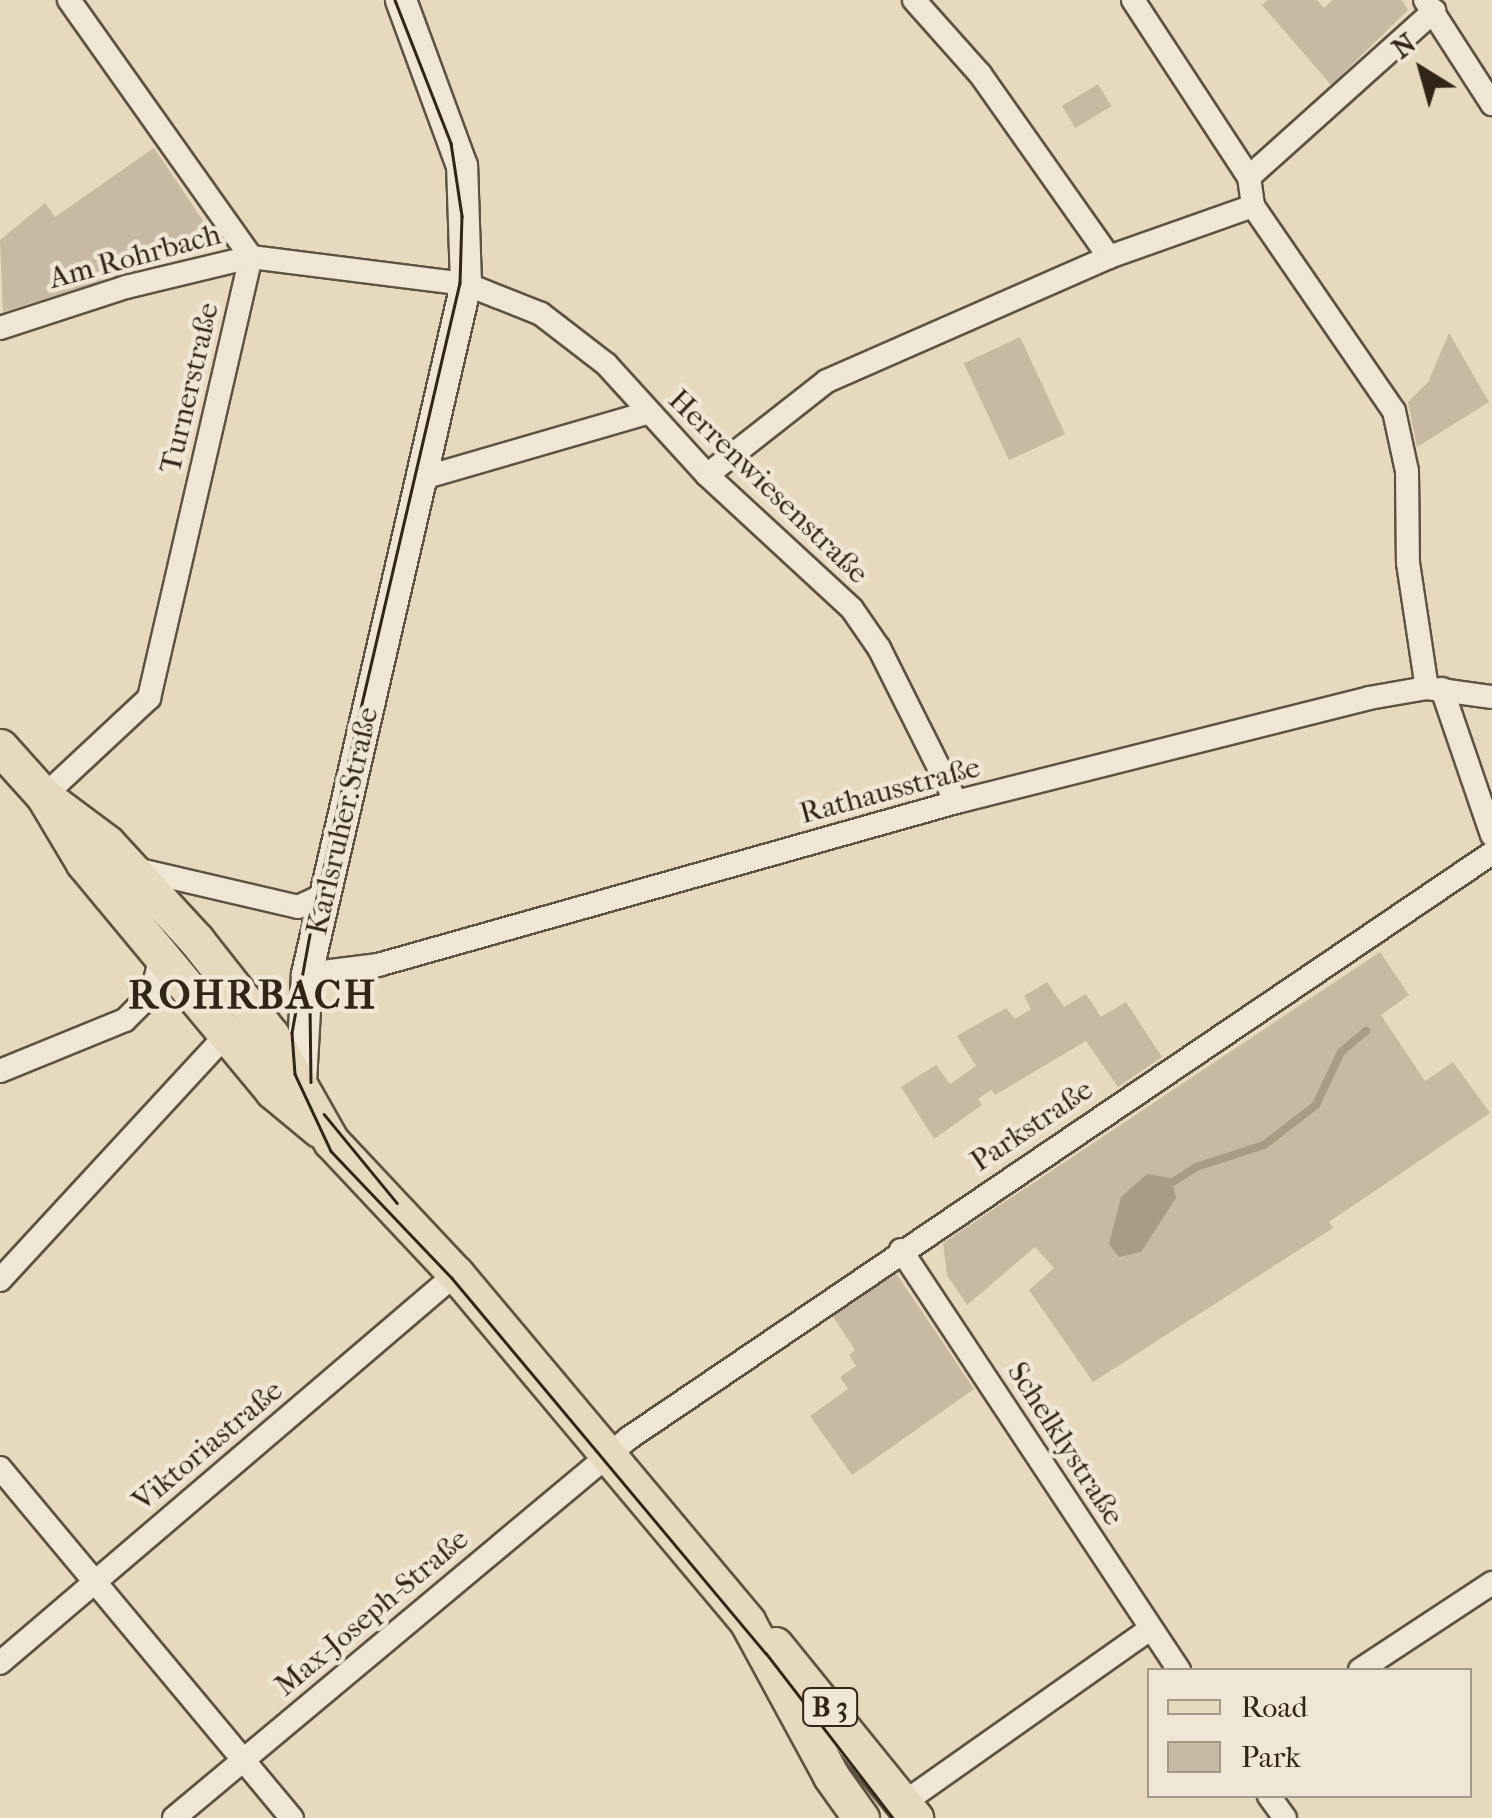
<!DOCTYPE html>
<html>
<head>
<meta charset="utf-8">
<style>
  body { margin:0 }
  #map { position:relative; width:1492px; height:1818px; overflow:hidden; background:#e7d9be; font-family:"IM FELL French Canon",serif }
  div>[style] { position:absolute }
  .green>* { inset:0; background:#c8baa2; transform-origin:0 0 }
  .water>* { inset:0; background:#a99c85 }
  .stream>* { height:8px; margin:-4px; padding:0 4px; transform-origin:4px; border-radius:4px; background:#a99c85 }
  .roads { filter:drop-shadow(2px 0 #5e5241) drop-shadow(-2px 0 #5e5241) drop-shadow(0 2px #5e5241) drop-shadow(0 -2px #5e5241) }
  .street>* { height:22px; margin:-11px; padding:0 11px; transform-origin:11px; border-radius:11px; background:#efe6d5 }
  .secondary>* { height:30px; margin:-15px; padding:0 15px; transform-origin:15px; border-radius:15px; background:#efe6d5 }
  .primary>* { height:35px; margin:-17.5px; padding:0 17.5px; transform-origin:17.5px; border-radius:17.5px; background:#e7d9be }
  .tram>* { height:2.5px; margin:-1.25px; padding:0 1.25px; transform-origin:1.25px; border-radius:1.25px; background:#312517 }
  span { translate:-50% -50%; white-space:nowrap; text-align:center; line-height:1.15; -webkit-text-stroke:9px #efe6d5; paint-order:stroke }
  .shield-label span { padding:2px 8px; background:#efe6d5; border:2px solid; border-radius:8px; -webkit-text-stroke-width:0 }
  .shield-label { font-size:28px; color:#312517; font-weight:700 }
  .street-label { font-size:30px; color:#312517 }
  .district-label { font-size:40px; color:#312517; font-weight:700; letter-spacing:2.5px }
  .legend { position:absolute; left:1147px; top:1668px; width:325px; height:130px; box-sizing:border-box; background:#efe6d5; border:2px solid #a39989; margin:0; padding:12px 18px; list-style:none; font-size:30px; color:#312517 }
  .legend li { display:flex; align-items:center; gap:20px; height:50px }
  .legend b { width:50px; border:2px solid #a39989 }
  .north { position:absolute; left:1372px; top:20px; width:100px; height:100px; -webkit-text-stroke:8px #efe6d5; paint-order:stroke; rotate:323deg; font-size:28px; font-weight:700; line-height:40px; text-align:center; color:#312517 }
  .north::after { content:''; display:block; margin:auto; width:35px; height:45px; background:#312517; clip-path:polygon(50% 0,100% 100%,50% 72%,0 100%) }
</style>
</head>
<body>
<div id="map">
  <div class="green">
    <i style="clip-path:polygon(1268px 0,1317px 0,1324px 8px,1333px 0,1402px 0,1408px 10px,1331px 85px,1262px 5px)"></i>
    <i style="left:1098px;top:84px;width:26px;height:42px;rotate:59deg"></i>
    <i style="clip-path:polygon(154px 148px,208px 228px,203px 249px,3px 312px,0 240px,45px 203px,55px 217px)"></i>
    <i style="clip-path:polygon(1449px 333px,1489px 402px,1417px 447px,1408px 402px,1428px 382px)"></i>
    <i style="left:1020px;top:337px;width:107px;height:62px;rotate:65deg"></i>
    <i style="clip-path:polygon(1380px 952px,1409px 995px,1381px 1015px,1425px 1081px,1453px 1062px,1490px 1113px,1329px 1222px,1333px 1228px,1093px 1382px,1029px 1290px,1054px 1268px,1035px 1247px,967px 1305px,947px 1275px,943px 1243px)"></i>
    <i style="clip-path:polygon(1047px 982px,1064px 1007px,1086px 994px,1101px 1017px,1126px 1002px,1162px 1057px,1118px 1087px,1086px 1041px,995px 1095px,991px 1090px,978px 1099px,982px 1105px,934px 1139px,901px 1087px,936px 1065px,950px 1084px,976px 1066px,957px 1036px,1006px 1008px,1015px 1019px,1031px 1009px,1024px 996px)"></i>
    <i style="clip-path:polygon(896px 1273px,974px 1389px,852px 1475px,810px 1416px,848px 1389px,840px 1377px,856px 1366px,849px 1355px,855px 1350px,832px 1315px)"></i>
  </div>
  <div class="water">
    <i style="clip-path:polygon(1147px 1174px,1171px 1178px,1176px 1198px,1141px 1252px,1119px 1257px,1109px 1244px,1121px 1197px)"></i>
  </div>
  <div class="stream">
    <i style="left:1173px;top:1182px;width:27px;rotate:-33deg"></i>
    <i style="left:1196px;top:1167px;width:71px;rotate:-17.9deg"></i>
    <i style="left:1264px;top:1145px;width:66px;rotate:-37.6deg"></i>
    <i style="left:1316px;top:1105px;width:59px;rotate:-64.7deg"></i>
    <i style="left:1341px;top:1052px;width:33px;rotate:-40deg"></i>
  </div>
  <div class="roads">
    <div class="street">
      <i style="left:914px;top:0;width:99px;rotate:48.3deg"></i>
      <i style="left:980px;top:74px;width:224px;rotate:54.8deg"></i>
      <i style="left:1133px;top:0;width:212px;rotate:56.8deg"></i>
      <i style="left:1249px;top:177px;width:29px;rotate:82deg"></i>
      <i style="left:1253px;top:206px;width:249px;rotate:55.5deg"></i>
      <i style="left:1394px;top:411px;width:61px;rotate:77.8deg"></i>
      <i style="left:1407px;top:471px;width:92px;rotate:89.4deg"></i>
      <i style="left:1408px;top:563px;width:126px;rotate:81.4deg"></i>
      <i style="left:1425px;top:0;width:124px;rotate:57.2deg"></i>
      <i style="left:1249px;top:177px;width:249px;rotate:-41.9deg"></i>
      <i style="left:0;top:328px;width:133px;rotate:-18deg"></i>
      <i style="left:126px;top:287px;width:129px;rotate:-13.5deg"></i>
      <i style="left:251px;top:257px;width:217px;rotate:7.2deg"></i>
      <i style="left:466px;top:284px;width:81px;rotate:21.8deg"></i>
      <i style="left:541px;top:314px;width:82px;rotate:37.6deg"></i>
      <i style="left:606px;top:364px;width:150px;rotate:47.7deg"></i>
      <i style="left:707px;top:475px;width:197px;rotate:42.7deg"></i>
      <i style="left:852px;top:609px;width:47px;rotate:55.3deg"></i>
      <i style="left:879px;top:648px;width:172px;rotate:63.4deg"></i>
      <i style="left:707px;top:475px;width:152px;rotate:-38.1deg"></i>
      <i style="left:827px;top:381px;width:308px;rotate:-23.7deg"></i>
      <i style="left:1109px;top:257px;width:153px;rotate:-19.5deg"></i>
      <i style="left:423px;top:478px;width:233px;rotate:-16.2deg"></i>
      <i style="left:1442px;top:689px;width:154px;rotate:71.1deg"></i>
      <i style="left:44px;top:796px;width:144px;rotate:-43deg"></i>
      <i style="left:149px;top:698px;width:453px;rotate:-77deg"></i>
      <i style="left:251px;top:257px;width:315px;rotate:-125.3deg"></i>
      <i style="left:131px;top:868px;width:171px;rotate:13.1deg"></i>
      <i style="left:298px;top:907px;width:29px;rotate:-25deg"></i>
      <i style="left:307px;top:974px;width:72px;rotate:-7.2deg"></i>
      <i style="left:378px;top:965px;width:605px;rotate:-15.74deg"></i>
      <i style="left:960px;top:801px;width:422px;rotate:-14.1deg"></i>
      <i style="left:1369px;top:698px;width:59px;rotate:-9.8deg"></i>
      <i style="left:1427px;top:688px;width:66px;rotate:7.9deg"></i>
      <i style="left:0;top:1071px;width:135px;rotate:-22.2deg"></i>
      <i style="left:125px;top:1020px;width:38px;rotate:-45deg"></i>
      <i style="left:152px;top:993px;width:42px;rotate:-76.3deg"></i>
      <i style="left:901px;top:1250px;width:504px;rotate:56.5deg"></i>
      <i style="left:0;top:1280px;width:338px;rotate:-47.3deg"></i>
      <i style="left:0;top:1468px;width:456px;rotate:50.2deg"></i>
      <i style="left:0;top:1663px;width:599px;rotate:-40.47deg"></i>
      <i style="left:1360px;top:1670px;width:158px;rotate:-33.4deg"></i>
      <i style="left:1269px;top:1796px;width:27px;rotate:54deg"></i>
      <i style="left:902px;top:1804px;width:304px;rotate:-35.2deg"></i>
      <i style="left:174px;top:1818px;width:593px;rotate:-39.87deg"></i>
      <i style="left:629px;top:1438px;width:1043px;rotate:-34.13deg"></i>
    </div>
    <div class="secondary">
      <i style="left:301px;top:1082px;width:108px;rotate:-86.8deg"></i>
      <i style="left:307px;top:974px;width:708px;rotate:-77.02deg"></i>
      <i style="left:466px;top:284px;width:118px;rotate:-91.9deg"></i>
      <i style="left:462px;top:166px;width:177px;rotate:-110.2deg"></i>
    </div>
    <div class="primary">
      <i style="left:0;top:747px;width:66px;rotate:48.1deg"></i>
      <i style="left:44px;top:796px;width:78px;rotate:59.2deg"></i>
      <i style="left:84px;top:863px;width:296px;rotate:50.3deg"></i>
      <i style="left:273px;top:1091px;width:60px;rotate:39.6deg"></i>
      <i style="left:44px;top:796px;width:79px;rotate:36.7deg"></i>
      <i style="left:107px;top:843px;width:133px;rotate:47.4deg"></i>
      <i style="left:197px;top:941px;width:120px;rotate:51.8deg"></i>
      <i style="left:271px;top:1035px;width:122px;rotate:60.5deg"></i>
      <i style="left:331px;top:1141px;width:183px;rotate:46.8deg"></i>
      <i style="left:456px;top:1274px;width:453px;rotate:50deg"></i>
      <i style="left:747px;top:1621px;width:176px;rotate:61.5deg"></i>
      <i style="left:831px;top:1776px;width:52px;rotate:54.5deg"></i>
      <i style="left:775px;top:1645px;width:223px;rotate:51deg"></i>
    </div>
  </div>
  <div class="tram">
    <i style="left:395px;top:0;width:154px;rotate:68.6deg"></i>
    <i style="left:451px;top:143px;width:74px;rotate:81.4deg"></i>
    <i style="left:462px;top:216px;width:67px;rotate:91.7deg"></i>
    <i style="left:460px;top:283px;width:636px;rotate:103.1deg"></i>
    <i style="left:316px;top:902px;width:133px;rotate:100.4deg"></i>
    <i style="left:292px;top:1033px;width:41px;rotate:85.8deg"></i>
    <i style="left:295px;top:1074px;width:85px;rotate:64.9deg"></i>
    <i style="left:331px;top:1151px;width:175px;rotate:46.4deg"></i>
    <i style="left:452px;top:1278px;width:489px;rotate:50.1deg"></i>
    <i style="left:766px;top:1653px;width:208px;rotate:52.4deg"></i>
    <i style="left:342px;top:856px;width:100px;rotate:-76.1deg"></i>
    <i style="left:310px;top:1003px;width:79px;rotate:89.3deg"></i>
    <i style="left:324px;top:1114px;width:115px;rotate:50.6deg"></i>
  </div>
  <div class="shield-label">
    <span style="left:830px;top:1707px">B 3</span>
  </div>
  <div class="street-label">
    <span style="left:135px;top:257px;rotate:-15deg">Am Rohrbach</span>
    <span style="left:190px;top:388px;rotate:-77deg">Turnerstraße</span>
    <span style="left:768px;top:487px;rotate:44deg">Herrenwiesenstraße</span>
    <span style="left:890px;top:791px;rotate:-15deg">Rathausstraße</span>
    <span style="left:343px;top:821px;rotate:-77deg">Karlsruher Straße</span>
    <span style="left:1032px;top:1126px;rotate:-34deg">Parkstraße</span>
    <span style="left:1065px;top:1444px;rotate:57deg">Schelklystraße</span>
    <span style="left:208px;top:1446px;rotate:-40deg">Viktoriastraße</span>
    <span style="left:372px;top:1613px;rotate:-40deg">Max-Joseph-Straße</span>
  </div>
  <div class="district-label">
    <span style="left:253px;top:995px">ROHRBACH</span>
  </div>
  <ul class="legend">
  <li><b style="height:12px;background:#e7d9be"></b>Road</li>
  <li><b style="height:28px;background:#c8baa2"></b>Park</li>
  </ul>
  <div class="north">N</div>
</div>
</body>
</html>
